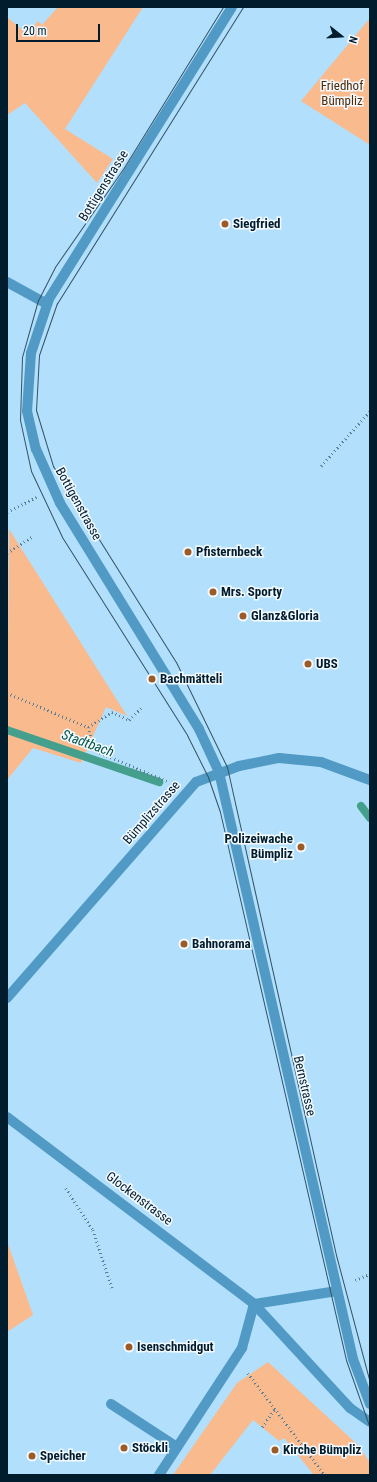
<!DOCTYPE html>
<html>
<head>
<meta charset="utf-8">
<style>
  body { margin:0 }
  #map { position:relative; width:377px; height:1482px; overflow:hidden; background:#b2dffb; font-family:"Roboto Condensed",sans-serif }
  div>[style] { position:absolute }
  .green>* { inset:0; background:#f9ba8e }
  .stream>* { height:8px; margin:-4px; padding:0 4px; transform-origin:4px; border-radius:4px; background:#44a08c }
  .path>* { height:2.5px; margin-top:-1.25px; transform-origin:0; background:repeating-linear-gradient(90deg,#5a7e95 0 1px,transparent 0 4px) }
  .minor>* { height:10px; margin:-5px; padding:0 5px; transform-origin:5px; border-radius:5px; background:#519ac5 }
  .tram>* { height:1px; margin:-0.5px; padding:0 0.5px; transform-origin:0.5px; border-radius:0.5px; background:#325266 }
  .dots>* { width:11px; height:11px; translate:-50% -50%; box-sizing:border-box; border:2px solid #f2faff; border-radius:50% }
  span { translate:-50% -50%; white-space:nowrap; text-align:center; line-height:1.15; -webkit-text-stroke:3px #f2faff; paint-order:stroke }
  .park-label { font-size:13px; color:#502905 }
  .street-label { font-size:13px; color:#001c2d }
  .poi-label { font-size:13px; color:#001c2d; font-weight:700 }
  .left { translate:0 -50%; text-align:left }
  .right { translate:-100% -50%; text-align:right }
  .water-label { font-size:14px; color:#09584a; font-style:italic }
  .frame { position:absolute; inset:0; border:8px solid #001c2d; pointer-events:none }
  .north { position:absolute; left:321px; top:16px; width:40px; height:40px; -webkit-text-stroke:3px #f2faff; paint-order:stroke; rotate:107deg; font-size:11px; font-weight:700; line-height:16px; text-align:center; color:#001c2d }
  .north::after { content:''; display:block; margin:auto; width:14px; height:18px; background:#001c2d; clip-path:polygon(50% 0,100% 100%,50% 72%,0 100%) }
  .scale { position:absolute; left:16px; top:24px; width:84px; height:18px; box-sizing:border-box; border:2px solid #001c2d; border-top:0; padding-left:5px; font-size:12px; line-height:14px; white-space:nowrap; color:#001c2d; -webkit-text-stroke:3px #f2faff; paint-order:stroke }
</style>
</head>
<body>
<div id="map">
  <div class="green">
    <i style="clip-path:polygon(58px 7px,143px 7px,65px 129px,113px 159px,97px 183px,25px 103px,7px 115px,7px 17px,27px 34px,38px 21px,42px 25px)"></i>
    <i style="clip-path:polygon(370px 18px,370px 145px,301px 101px)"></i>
    <i style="clip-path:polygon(9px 529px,127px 716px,106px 707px,81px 763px,33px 748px,7px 780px)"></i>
    <i style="clip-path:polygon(7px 1241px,33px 1315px,7px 1332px)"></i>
    <i style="clip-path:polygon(268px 1362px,359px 1446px,370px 1463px,370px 1475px,314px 1475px,284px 1438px,279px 1441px,253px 1420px,210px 1475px,173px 1475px,237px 1383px)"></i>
  </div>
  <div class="stream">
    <i style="left:7px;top:730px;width:161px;rotate:18.9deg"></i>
    <i style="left:361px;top:806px;width:15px;rotate:53deg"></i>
  </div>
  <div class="path">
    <i style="left:321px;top:466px;width:74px;rotate:-48.3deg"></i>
    <i style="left:7px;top:512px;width:33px;rotate:-27deg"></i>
    <i style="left:7px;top:553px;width:31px;rotate:-33deg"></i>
    <i style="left:7px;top:693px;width:88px;rotate:22.8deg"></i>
    <i style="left:88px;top:727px;width:25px;rotate:72deg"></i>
    <i style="left:96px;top:751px;width:77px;rotate:22.9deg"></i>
    <i style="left:88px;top:727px;width:28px;rotate:-32deg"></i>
    <i style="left:112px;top:712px;width:19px;rotate:25deg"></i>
    <i style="left:129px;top:720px;width:17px;rotate:-45deg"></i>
    <i style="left:66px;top:1188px;width:50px;rotate:57.3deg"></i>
    <i style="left:93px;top:1230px;width:63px;rotate:71.6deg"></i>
    <i style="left:355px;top:1280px;width:16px;rotate:-22deg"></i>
    <i style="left:248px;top:1373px;width:128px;rotate:53deg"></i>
    <i style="left:262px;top:1427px;width:21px;rotate:-55deg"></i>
  </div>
  <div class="minor">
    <i style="left:232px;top:7px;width:345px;rotate:122.1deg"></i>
    <i style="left:49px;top:299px;width:57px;rotate:108.4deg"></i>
    <i style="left:31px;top:353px;width:58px;rotate:93.9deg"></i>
    <i style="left:27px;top:411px;width:39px;rotate:77deg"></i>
    <i style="left:36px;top:449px;width:59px;rotate:66deg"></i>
    <i style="left:60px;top:503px;width:265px;rotate:58.4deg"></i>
    <i style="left:199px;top:729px;width:47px;rotate:65.1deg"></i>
    <i style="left:219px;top:772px;width:602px;rotate:77.14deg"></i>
    <i style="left:353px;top:1359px;width:48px;rotate:69.3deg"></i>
    <i style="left:7px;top:282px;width:46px;rotate:28.8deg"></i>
    <i style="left:7px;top:998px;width:287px;rotate:-48.8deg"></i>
    <i style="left:196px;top:782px;width:46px;rotate:-20.4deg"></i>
    <i style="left:239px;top:766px;width:41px;rotate:-11.3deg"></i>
    <i style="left:279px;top:758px;width:42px;rotate:5.4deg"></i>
    <i style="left:321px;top:762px;width:52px;rotate:20.2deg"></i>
    <i style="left:7px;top:1117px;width:310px;rotate:37.1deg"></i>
    <i style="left:254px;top:1304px;width:142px;rotate:47.3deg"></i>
    <i style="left:350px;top:1408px;width:24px;rotate:35deg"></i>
    <i style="left:254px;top:1304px;width:84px;rotate:-8.9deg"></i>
    <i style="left:111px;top:1404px;width:79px;rotate:33.1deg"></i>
    <i style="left:159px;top:1475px;width:152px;rotate:-56.8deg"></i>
    <i style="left:242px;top:1348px;width:46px;rotate:-74.7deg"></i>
  </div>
  <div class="tram">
    <i style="left:223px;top:7px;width:190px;rotate:121.7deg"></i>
    <i style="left:123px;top:169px;width:119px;rotate:124.8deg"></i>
    <i style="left:55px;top:267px;width:37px;rotate:117deg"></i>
    <i style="left:38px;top:300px;width:59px;rotate:105.7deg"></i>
    <i style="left:22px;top:357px;width:63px;rotate:91.8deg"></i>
    <i style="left:20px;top:420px;width:52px;rotate:77.8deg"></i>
    <i style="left:31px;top:471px;width:73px;rotate:64.8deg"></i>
    <i style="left:62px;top:537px;width:234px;rotate:57.7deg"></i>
    <i style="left:187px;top:735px;width:47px;rotate:63.4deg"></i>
    <i style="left:208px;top:777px;width:37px;rotate:71deg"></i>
    <i style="left:220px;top:812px;width:562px;rotate:77.05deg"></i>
    <i style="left:346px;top:1360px;width:72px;rotate:70.6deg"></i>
    <i style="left:243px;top:7px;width:350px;rotate:122.1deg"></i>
    <i style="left:57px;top:303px;width:55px;rotate:109.1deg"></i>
    <i style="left:39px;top:355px;width:55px;rotate:93.1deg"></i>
    <i style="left:36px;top:410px;width:59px;rotate:73.1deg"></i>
    <i style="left:53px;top:466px;width:231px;rotate:57.9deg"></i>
    <i style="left:176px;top:662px;width:117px;rotate:64.1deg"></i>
    <i style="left:227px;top:767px;width:500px;rotate:77.41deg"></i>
    <i style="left:336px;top:1255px;width:132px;rotate:75.1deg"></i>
  </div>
  <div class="dots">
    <i style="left:225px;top:224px;background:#9c5b26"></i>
    <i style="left:188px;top:552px;background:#9c5b26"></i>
    <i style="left:213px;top:592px;background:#9c5b26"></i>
    <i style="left:243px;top:616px;background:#9c5b26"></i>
    <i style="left:308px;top:664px;background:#9c5b26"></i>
    <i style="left:152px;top:679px;background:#9c5b26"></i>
    <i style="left:301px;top:847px;background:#9c5b26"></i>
    <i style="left:184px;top:944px;background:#9c5b26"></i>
    <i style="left:129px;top:1347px;background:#9c5b26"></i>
    <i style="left:124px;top:1448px;background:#9c5b26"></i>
    <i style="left:275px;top:1450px;background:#9c5b26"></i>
    <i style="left:32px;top:1456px;background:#9c5b26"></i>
  </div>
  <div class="park-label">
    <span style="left:342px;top:94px">Friedhof<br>Bümpliz</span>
  </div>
  <div class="street-label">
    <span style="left:104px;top:186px;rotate:-58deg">Bottigenstrasse</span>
    <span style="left:78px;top:504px;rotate:61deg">Bottigenstrasse</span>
    <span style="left:152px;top:813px;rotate:-49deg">Bümplizstrasse</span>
    <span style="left:304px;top:1086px;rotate:77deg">Bernstrasse</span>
    <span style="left:139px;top:1199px;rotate:37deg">Glockenstrasse</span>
  </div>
  <div class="poi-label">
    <span class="left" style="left:233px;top:224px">Siegfried</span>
    <span class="left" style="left:196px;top:552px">Pfisternbeck</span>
    <span class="left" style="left:221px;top:592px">Mrs. Sporty</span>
    <span class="left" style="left:251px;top:616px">Glanz&amp;Gloria</span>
    <span class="left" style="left:316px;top:664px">UBS</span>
    <span class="left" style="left:160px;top:679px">Bachmätteli</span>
    <span class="right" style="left:293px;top:847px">Polizeiwache<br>Bümpliz</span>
    <span class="left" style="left:192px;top:944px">Bahnorama</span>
    <span class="left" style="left:137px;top:1347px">Isenschmidgut</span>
    <span class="left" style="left:132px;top:1448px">Stöckli</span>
    <span class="left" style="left:283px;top:1450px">Kirche Bümpliz</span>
    <span class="left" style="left:40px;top:1456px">Speicher</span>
  </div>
  <div class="water-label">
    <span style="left:88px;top:743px;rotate:20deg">Stadtbach</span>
  </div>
  <div class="frame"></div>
  <div class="north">N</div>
  <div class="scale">20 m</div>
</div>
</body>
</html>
